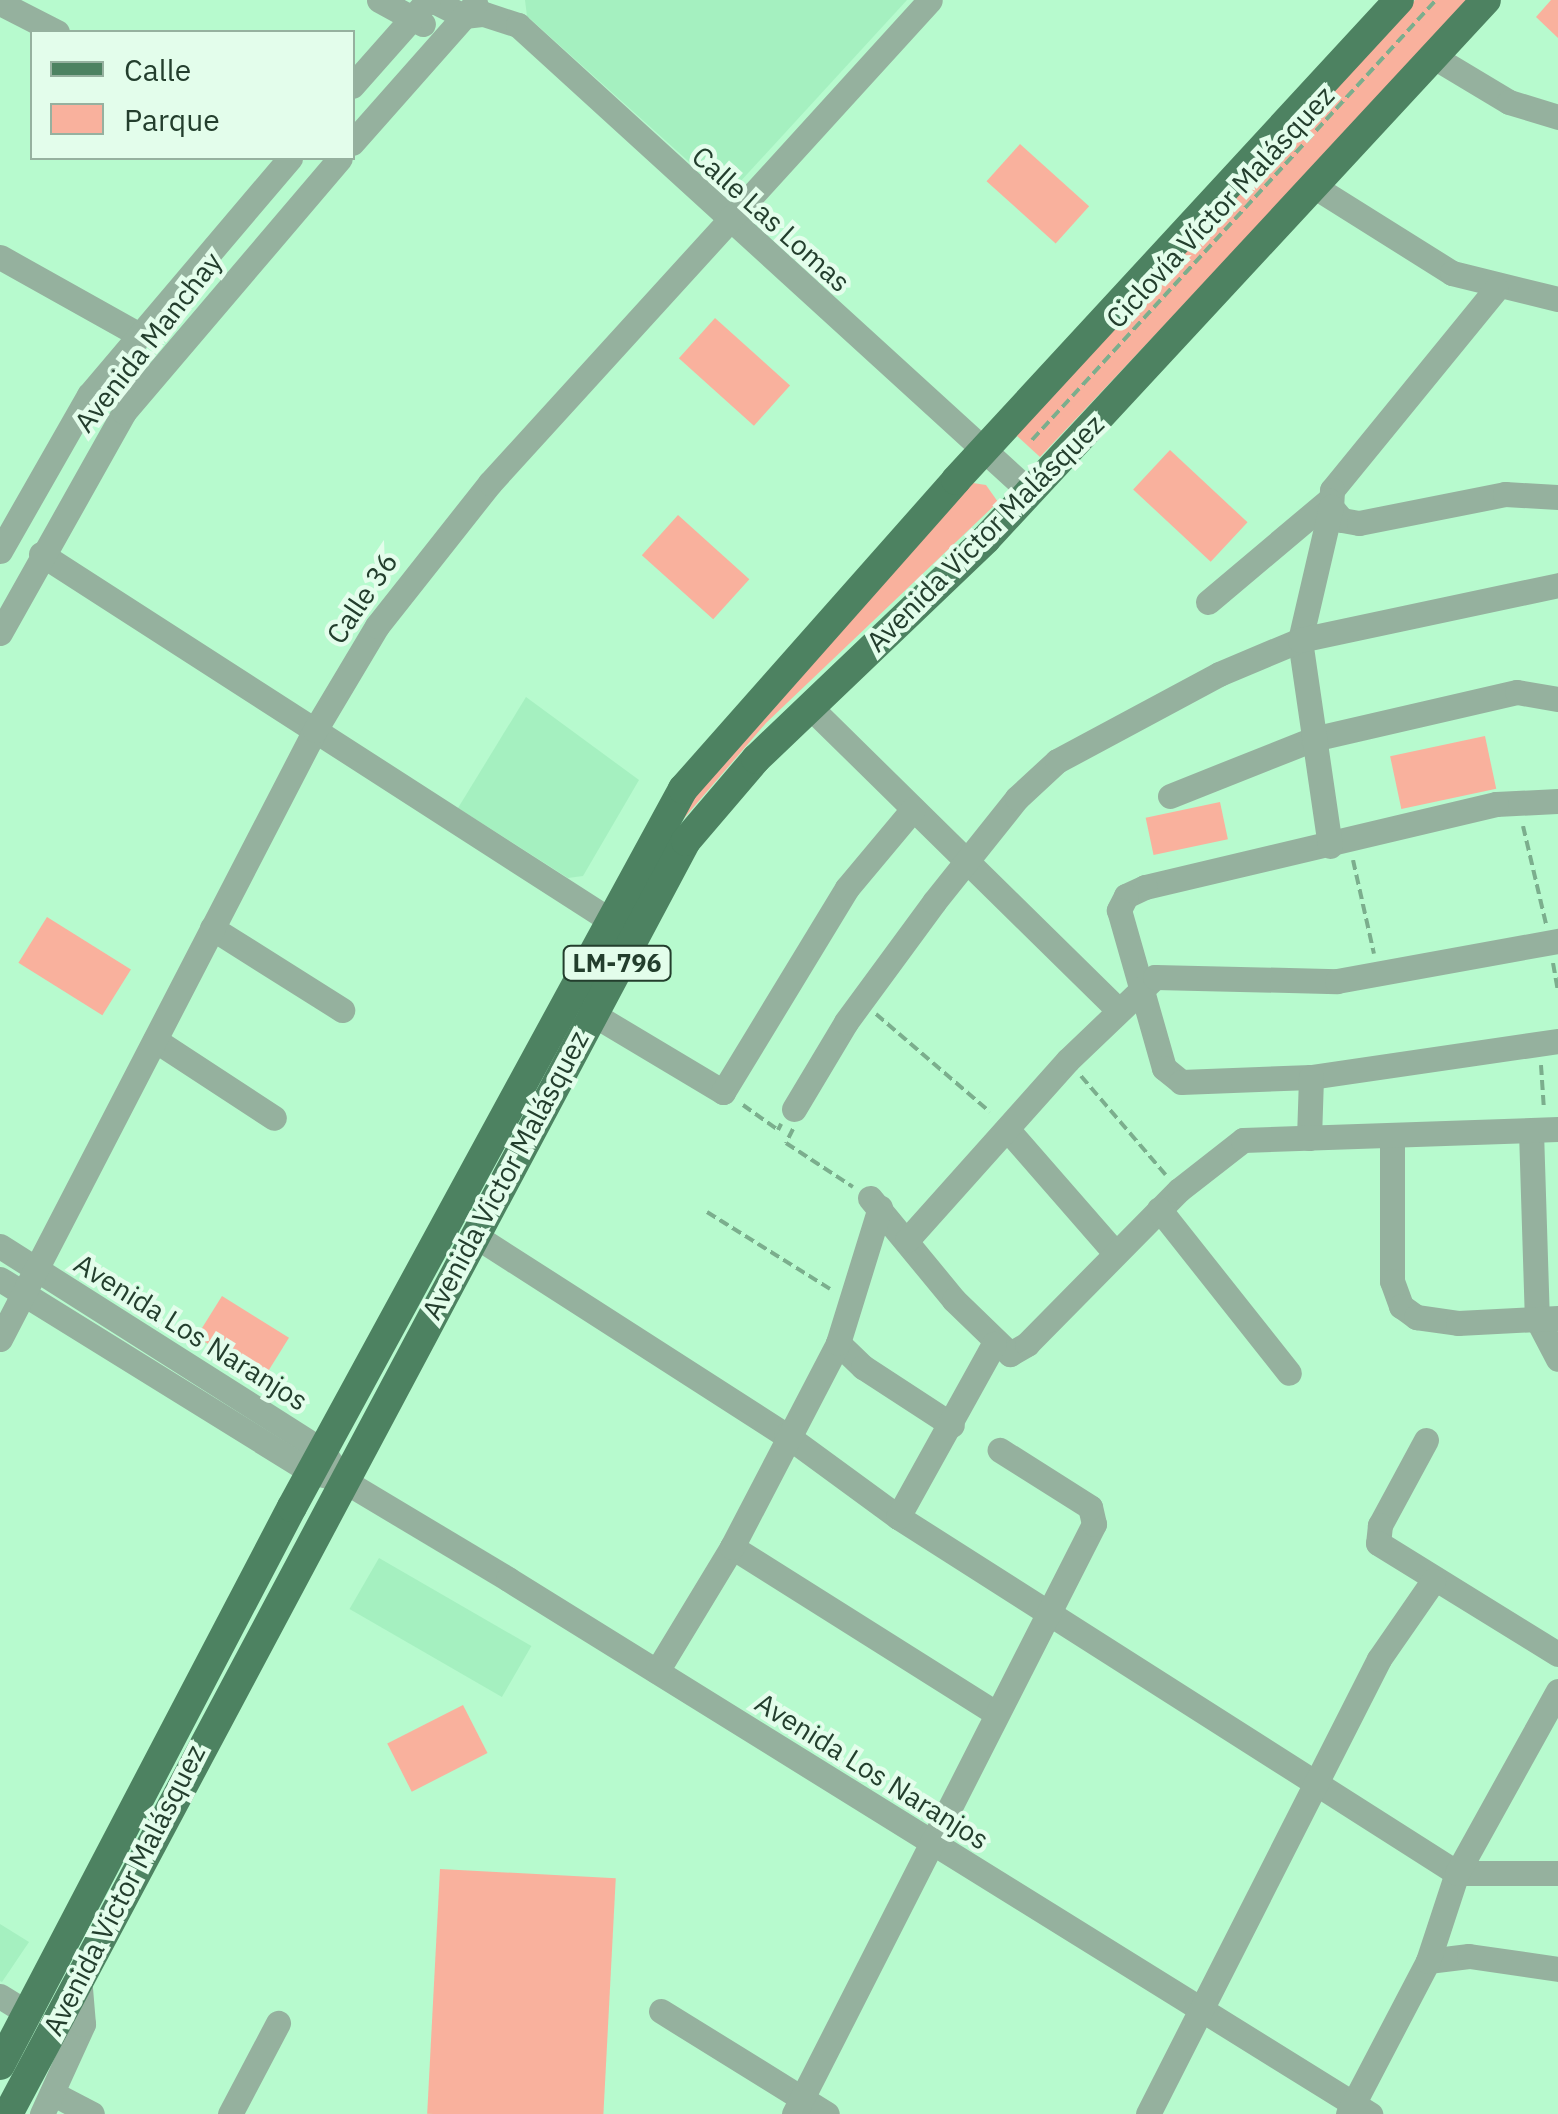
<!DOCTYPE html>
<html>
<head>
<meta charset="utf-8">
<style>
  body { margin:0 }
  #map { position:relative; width:1558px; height:2114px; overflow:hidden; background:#b7face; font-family:"IBM Plex Sans",sans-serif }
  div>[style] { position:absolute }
  .built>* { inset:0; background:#a5f0c0; transform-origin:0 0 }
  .green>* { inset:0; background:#f9b19d; transform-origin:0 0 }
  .path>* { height:4px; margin-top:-2px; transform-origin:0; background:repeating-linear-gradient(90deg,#7bae8d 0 10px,transparent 0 15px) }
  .minor>* { height:25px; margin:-12.5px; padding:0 12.5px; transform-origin:12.5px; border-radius:12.5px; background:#95b19e }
  .major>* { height:30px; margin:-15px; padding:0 15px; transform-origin:15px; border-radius:15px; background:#4d8261 }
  span { translate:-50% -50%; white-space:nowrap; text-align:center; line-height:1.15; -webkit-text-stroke:9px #e3fdeb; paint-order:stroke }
  .shield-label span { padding:2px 8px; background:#e3fdeb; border:2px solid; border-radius:8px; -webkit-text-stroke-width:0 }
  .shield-label { font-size:25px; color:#233e2d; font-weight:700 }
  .street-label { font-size:28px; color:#233e2d }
  .legend { position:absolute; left:30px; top:30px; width:325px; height:130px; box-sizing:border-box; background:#e3fdeb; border:2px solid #96b19f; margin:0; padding:12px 18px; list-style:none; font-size:30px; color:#233e2d }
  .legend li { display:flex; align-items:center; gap:20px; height:50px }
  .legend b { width:50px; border:2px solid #96b19f }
</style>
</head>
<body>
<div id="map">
  <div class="built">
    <i style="clip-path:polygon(525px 0,907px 0,727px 196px,527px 16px)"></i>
    <i style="clip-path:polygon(526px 697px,639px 780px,583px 876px,568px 878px,458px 808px)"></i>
    <i style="left:379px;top:1558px;width:176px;height:59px;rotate:30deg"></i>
    <i style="clip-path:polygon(0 1924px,29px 1942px,2px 1982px,0 1981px)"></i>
  </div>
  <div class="green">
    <i style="clip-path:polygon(1415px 0,1471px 0,1040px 457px,1015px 434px)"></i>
    <i style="clip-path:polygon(1551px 0,1558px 0,1558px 38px,1536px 17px)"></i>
    <i style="left:1020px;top:144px;width:93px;height:50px;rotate:42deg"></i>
    <i style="left:715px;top:318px;width:101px;height:54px;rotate:42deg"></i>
    <i style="left:1170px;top:450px;width:106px;height:54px;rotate:43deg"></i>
    <i style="clip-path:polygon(973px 483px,986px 485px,998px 502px,766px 723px,667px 838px,695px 788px)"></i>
    <i style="left:678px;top:515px;width:96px;height:54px;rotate:42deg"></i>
    <i style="left:1485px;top:736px;width:54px;height:97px;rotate:78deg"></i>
    <i style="left:1220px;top:802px;width:38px;height:76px;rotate:78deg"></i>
    <i style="left:47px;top:917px;width:99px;height:54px;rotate:32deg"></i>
    <i style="left:222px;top:1296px;width:79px;height:48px;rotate:32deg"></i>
    <i style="left:463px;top:1705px;width:54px;height:85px;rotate:63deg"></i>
    <i style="left:440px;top:1869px;width:176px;height:245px;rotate:3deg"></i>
  </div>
  <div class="path">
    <i style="left:1032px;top:440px;width:597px;rotate:-47.44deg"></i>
    <i style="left:1523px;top:826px;width:101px;rotate:76.8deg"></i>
    <i style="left:1353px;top:860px;width:96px;rotate:77.4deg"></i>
    <i style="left:1553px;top:963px;width:29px;rotate:80deg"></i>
    <i style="left:876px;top:1014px;width:150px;rotate:40.7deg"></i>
    <i style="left:1541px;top:1065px;width:45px;rotate:86.2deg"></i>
    <i style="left:1081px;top:1076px;width:130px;rotate:49.4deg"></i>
    <i style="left:743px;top:1105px;width:43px;rotate:35.5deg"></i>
    <i style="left:778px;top:1130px;width:7px;rotate:-63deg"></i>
    <i style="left:793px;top:1129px;width:16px;rotate:117deg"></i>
    <i style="left:786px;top:1143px;width:80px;rotate:33.3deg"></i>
    <i style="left:707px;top:1212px;width:145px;rotate:32deg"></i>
  </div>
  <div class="minor">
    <i style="left:379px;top:0;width:50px;rotate:28.6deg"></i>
    <i style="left:432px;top:0;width:36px;rotate:27deg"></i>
    <i style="left:464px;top:16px;width:20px;rotate:-6deg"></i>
    <i style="left:484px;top:14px;width:36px;rotate:18deg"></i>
    <i style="left:518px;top:25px;width:692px;rotate:42.36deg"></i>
    <i style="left:0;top:3px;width:64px;rotate:27deg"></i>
    <i style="left:1434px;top:57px;width:87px;rotate:31deg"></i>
    <i style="left:1509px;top:102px;width:51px;rotate:17deg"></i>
    <i style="left:352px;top:86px;width:115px;rotate:-48.5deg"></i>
    <i style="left:352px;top:143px;width:186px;rotate:-48.5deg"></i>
    <i style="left:1315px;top:187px;width:162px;rotate:32.1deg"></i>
    <i style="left:1452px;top:273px;width:109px;rotate:13.8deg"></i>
    <i style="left:0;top:257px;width:158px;rotate:29.2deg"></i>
    <i style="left:1496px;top:289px;width:259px;rotate:129.2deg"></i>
    <i style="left:1332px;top:490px;width:17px;rotate:93deg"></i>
    <i style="left:1331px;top:507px;width:17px;rotate:50deg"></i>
    <i style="left:1342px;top:520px;width:17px;rotate:10deg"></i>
    <i style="left:1359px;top:523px;width:149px;rotate:-11.2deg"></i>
    <i style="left:1505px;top:494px;width:53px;rotate:3.2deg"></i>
    <i style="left:0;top:551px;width:180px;rotate:-60.3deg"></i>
    <i style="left:89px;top:395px;width:311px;rotate:-49.7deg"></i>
    <i style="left:41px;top:554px;width:674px;rotate:32.77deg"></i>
    <i style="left:1208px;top:602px;width:158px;rotate:-40.1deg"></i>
    <i style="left:0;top:633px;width:253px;rotate:-60.7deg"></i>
    <i style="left:124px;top:412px;width:333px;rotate:-49.6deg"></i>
    <i style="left:810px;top:707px;width:431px;rotate:44.5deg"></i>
    <i style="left:1170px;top:796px;width:154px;rotate:-21.7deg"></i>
    <i style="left:1313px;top:739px;width:209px;rotate:-13deg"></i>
    <i style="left:1517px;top:692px;width:42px;rotate:9.7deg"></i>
    <i style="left:1558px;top:801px;width:62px;rotate:177.2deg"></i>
    <i style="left:1496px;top:804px;width:361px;rotate:166.7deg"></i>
    <i style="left:1145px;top:887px;width:21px;rotate:155deg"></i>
    <i style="left:1126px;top:896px;width:16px;rotate:117deg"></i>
    <i style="left:1119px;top:910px;width:164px;rotate:74.1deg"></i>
    <i style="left:1164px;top:1068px;width:22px;rotate:39deg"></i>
    <i style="left:1181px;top:1082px;width:130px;rotate:-2.2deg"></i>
    <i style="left:1311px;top:1077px;width:250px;rotate:-8.3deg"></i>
    <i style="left:1330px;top:846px;width:208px;rotate:-98.3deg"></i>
    <i style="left:1300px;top:640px;width:137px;rotate:-76.9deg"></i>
    <i style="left:212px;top:928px;width:154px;rotate:32.2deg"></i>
    <i style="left:591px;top:1013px;width:154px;rotate:30.9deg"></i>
    <i style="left:723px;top:1092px;width:239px;rotate:-58.7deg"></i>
    <i style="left:847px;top:888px;width:103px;rotate:-50.1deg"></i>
    <i style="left:155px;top:1040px;width:142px;rotate:33.2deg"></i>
    <i style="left:794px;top:1109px;width:101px;rotate:-59.1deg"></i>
    <i style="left:846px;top:1022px;width:149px;rotate:-53.7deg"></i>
    <i style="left:934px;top:902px;width:133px;rotate:-51.4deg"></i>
    <i style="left:1017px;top:798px;width:54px;rotate:-42.8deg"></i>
    <i style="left:1057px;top:761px;width:184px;rotate:-28.2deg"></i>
    <i style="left:1219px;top:674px;width:88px;rotate:-22.8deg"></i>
    <i style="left:1300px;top:640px;width:264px;rotate:-12deg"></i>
    <i style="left:1007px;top:1129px;width:164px;rotate:48.9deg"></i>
    <i style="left:1531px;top:1131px;width:188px;rotate:88.2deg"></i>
    <i style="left:1537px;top:1319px;width:45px;rotate:62.3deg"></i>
    <i style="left:1392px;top:1137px;width:144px;rotate:90deg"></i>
    <i style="left:1392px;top:1281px;width:27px;rotate:70deg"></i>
    <i style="left:1401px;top:1306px;width:19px;rotate:36deg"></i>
    <i style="left:1416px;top:1317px;width:42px;rotate:8.1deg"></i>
    <i style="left:1458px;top:1323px;width:100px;rotate:-2.9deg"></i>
    <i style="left:1309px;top:1138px;width:61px;rotate:-88.1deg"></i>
    <i style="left:870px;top:1198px;width:132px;rotate:50.5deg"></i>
    <i style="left:954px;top:1300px;width:78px;rotate:44deg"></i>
    <i style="left:1010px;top:1354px;width:20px;rotate:-30deg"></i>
    <i style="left:1027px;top:1344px;width:216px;rotate:-45.4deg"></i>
    <i style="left:1179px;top:1190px;width:81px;rotate:-38deg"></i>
    <i style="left:1243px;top:1140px;width:315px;rotate:-2deg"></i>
    <i style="left:1159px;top:1209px;width:209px;rotate:51.6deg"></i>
    <i style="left:474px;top:1235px;width:371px;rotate:32.7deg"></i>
    <i style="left:786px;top:1435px;width:139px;rotate:36.2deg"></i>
    <i style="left:898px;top:1517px;width:663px;rotate:32.49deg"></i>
    <i style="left:1457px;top:1873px;width:101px"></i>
    <i style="left:907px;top:1240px;width:241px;rotate:-48.2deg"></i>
    <i style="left:1068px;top:1060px;width:120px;rotate:-43.7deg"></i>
    <i style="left:1155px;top:977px;width:182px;rotate:1.3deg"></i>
    <i style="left:1337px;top:981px;width:225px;rotate:-10.3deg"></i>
    <i style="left:0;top:1246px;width:383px;rotate:32.4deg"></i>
    <i style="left:323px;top:1451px;width:18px;rotate:56deg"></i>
    <i style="left:0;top:1279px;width:366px;rotate:31.8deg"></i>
    <i style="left:311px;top:1472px;width:31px;rotate:13deg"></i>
    <i style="left:341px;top:1479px;width:195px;rotate:30.9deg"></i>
    <i style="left:508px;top:1579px;width:1015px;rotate:31.83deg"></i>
    <i style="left:0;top:1339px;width:686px;rotate:-62.65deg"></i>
    <i style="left:315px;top:730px;width:121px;rotate:-59.2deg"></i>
    <i style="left:377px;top:626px;width:182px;rotate:-51.7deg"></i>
    <i style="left:490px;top:483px;width:653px;rotate:-47.67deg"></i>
    <i style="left:838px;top:1343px;width:35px;rotate:44deg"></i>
    <i style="left:863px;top:1367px;width:106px;rotate:33.1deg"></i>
    <i style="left:1426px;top:1440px;width:97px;rotate:118.4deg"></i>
    <i style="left:1380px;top:1525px;width:18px;rotate:96deg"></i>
    <i style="left:1378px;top:1543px;width:211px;rotate:31.7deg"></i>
    <i style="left:898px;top:1517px;width:198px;rotate:-61deg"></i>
    <i style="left:732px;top:1547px;width:312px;rotate:32.2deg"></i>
    <i style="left:657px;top:1671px;width:145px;rotate:-58.8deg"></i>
    <i style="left:732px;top:1547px;width:230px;rotate:-62.5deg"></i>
    <i style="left:838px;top:1343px;width:142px;rotate:-72.8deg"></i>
    <i style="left:1428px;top:1961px;width:41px;rotate:-7deg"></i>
    <i style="left:1469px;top:1956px;width:90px;rotate:8.3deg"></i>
    <i style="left:0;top:1996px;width:32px;rotate:32deg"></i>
    <i style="left:661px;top:2011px;width:195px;rotate:31.8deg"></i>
    <i style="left:52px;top:2093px;width:45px;rotate:27.7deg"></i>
    <i style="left:42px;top:2114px;width:99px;rotate:-65.5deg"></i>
    <i style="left:83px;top:2024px;width:48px;rotate:-94.8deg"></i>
    <i style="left:230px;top:2114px;width:103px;rotate:-62.2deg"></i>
    <i style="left:794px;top:2114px;width:662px;rotate:-63.05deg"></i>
    <i style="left:1094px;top:1524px;width:17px;rotate:-103deg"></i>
    <i style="left:1090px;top:1507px;width:107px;rotate:-147.7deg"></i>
    <i style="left:1148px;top:2114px;width:510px;rotate:-63.08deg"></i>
    <i style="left:1379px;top:1659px;width:95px;rotate:-55.3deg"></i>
    <i style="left:1348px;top:2114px;width:173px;rotate:-62.4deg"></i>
    <i style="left:1428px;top:1961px;width:93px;rotate:-71.8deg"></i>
    <i style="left:1457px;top:1873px;width:208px;rotate:-61deg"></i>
  </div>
  <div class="major">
    <i style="left:0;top:2065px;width:630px;rotate:-62.38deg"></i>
    <i style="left:292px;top:1507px;width:818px;rotate:-61.43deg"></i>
    <i style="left:683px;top:789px;width:412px;rotate:-48.5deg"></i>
    <i style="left:956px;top:480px;width:653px;rotate:-47.3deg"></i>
    <i style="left:8px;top:2114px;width:1442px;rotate:-61.96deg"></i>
    <i style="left:686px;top:841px;width:108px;rotate:-49.5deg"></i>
    <i style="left:756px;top:759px;width:318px;rotate:-43.7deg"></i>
    <i style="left:986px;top:539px;width:735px;rotate:-47.15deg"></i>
  </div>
  <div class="shield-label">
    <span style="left:617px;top:963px">LM-796</span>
  </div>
  <div class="street-label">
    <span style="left:1220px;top:207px;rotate:-47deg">Ciclovía Víctor Malásquez</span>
    <span style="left:771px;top:219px;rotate:42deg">Calle Las Lomas</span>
    <span style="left:148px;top:342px;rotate:-52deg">Avenida Manchay</span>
    <span style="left:985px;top:533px;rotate:-45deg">Avenida Victor Malásquez</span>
    <span style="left:362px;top:598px;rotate:-56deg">Calle 36</span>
    <span style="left:505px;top:1175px;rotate:-62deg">Avenida Victor Malásquez</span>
    <span style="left:191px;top:1332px;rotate:32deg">Avenida Los Naranjos</span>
    <span style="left:872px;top:1771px;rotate:32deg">Avenida Los Naranjos</span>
    <span style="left:124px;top:1890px;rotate:-63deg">Avenida Victor Malásquez</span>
  </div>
  <ul class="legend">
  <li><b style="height:12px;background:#4d8261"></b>Calle</li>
  <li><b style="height:28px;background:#f9b19d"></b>Parque</li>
  </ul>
</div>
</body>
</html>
